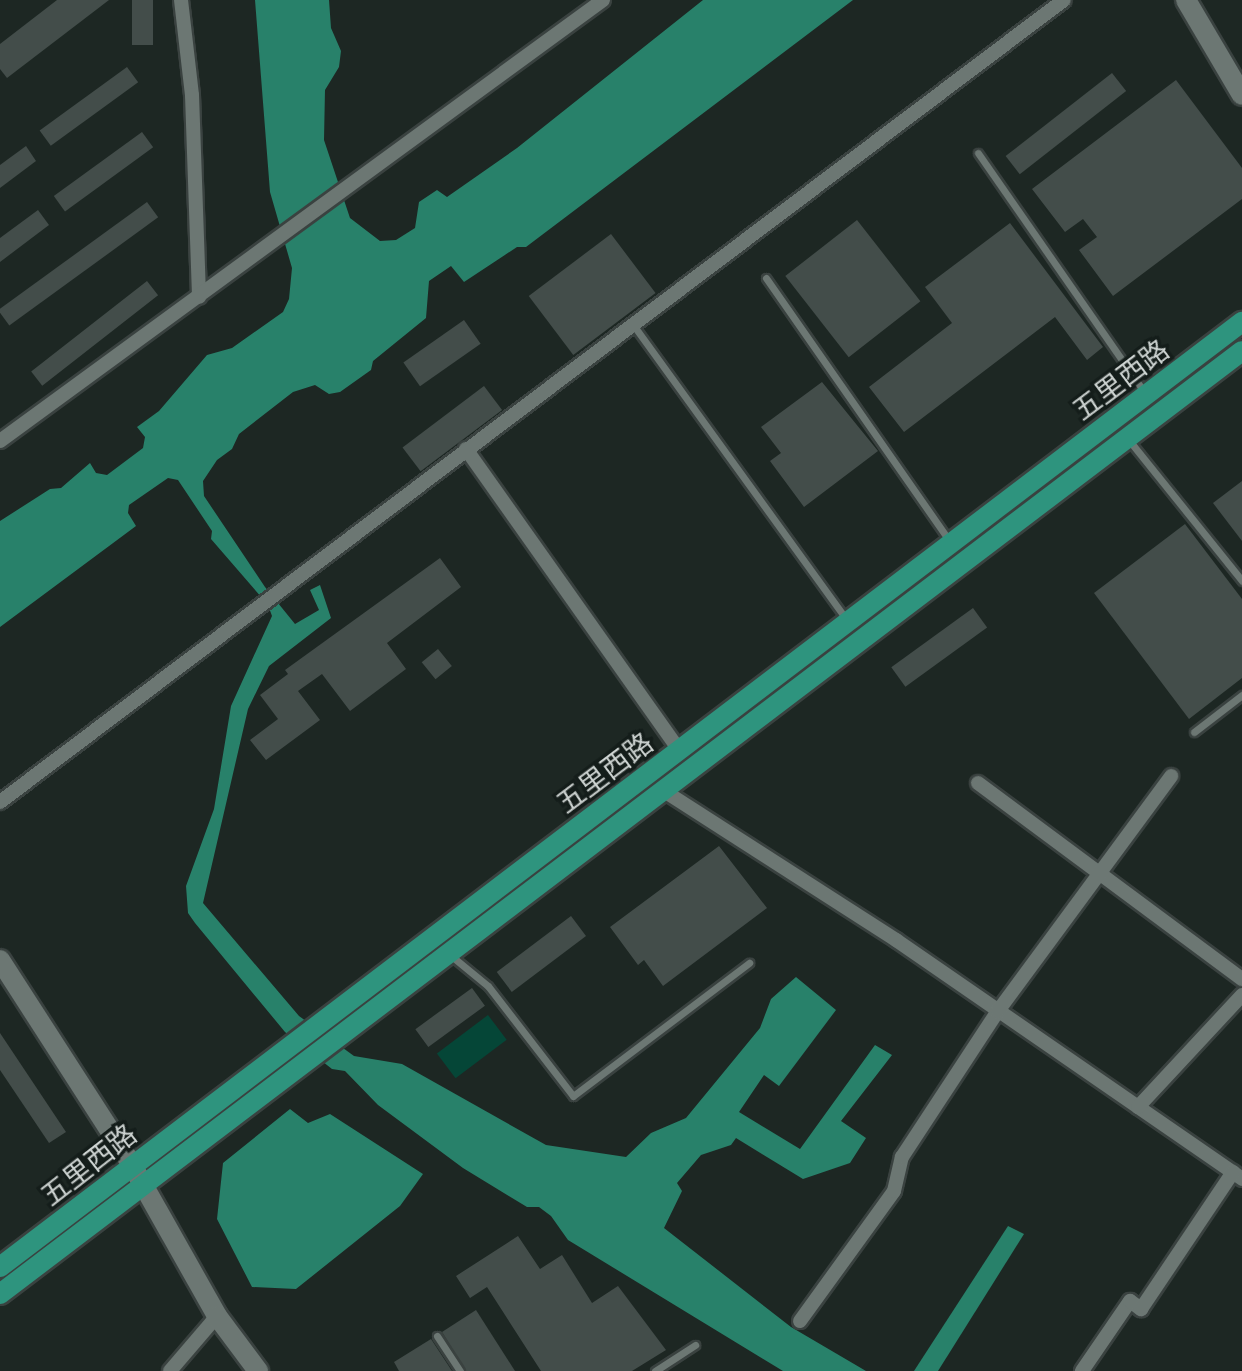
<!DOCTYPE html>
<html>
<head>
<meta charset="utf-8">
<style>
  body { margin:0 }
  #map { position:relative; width:1242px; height:1371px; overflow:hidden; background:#1d2723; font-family:"Open Sans","Noto Sans SC",sans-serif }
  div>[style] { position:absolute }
  .green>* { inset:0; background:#054637; transform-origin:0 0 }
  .water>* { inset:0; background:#28816a }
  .building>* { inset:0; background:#434d4a; transform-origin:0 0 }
  .roads { filter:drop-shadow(2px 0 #3a4240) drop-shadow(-2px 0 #3a4240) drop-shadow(0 2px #3a4240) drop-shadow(0 -2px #3a4240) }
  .lane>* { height:7px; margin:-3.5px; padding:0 3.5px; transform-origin:3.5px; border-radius:3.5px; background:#6c7773 }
  .street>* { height:14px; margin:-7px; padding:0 7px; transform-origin:7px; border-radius:7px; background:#6c7773 }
  .secondary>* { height:20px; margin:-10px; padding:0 10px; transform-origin:10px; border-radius:10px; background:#6c7773 }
  .primary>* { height:20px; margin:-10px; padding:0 10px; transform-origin:10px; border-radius:10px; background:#2e947e }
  span { translate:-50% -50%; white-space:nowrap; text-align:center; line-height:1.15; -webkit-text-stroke:7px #141d1a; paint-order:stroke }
  .street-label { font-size:28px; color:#cdd3d1 }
</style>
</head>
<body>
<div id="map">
  <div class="green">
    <i style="left:488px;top:1015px;width:31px;height:64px;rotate:53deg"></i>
  </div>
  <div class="water">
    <i style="clip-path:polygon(255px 0,329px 0,331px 28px,341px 51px,339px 67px,325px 90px,324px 140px,350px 218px,380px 241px,396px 240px,415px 228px,419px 202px,437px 190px,447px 197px,517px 148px,703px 0,853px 0,526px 247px,517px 247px,464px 282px,451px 266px,429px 281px,426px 318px,373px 361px,371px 370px,340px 392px,329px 394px,315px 385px,293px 392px,239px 434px,232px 449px,217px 460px,203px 481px,204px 496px,265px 587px,295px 624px,319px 610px,310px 590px,320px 585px,331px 618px,269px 666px,248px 709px,203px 903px,299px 1016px,354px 1056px,402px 1064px,546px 1145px,626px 1157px,651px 1133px,686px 1118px,760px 1028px,771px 999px,796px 977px,836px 1010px,779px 1086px,764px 1075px,739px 1112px,800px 1149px,875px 1045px,892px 1055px,841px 1121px,866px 1138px,850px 1163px,803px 1179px,736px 1138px,731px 1145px,701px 1155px,677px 1183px,682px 1191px,664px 1228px,791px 1327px,866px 1371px,783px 1371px,568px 1240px,551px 1216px,539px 1207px,527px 1207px,463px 1168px,378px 1105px,345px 1071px,332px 1069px,285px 1032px,195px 923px,188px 913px,186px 886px,214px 809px,231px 706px,272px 616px,268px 605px,211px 539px,212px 531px,178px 480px,168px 478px,129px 505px,128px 513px,136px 526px,0 627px,0 521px,50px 489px,61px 488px,90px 463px,96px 473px,107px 475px,143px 448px,145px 437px,137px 427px,159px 411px,207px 355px,232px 348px,283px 312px,289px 299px,292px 268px,270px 192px)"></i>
    <i style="clip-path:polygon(290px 1109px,308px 1123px,330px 1114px,423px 1174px,400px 1206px,296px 1289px,252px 1287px,217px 1219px,223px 1163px)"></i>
    <i style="clip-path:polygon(1008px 1226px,1024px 1234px,938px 1371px,914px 1371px)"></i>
  </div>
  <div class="building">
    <i style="clip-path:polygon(57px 0,109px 0,7px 78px,0 69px,0 44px)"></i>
    <i style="left:132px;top:0;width:21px;height:45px"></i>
    <i style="left:127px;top:67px;width:19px;height:108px;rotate:54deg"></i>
    <i style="left:1112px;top:73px;width:23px;height:135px;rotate:52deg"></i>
    <i style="clip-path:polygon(1176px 80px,1242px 168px,1242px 199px,1113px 296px,1079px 250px,1097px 237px,1083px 219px,1065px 232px,1032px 189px)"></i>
    <i style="left:142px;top:132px;width:19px;height:109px;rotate:54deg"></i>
    <i style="clip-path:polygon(26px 146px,36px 161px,0 188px,0 165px)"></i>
    <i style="left:147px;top:202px;width:19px;height:184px;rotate:54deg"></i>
    <i style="clip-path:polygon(38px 210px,49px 225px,0 262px,0 238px)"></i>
    <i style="left:857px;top:220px;width:103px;height:91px;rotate:52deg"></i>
    <i style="clip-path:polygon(1010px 223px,1103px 347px,1087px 360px,1055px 317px,904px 432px,869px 387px,952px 323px,925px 287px)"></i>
    <i style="left:611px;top:234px;width:74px;height:103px;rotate:53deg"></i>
    <i style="left:147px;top:281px;width:18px;height:147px;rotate:52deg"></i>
    <i style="left:464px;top:320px;width:29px;height:74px;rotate:55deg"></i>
    <i style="clip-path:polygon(822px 382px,878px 451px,804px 507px,770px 461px,781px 453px,761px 427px)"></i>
    <i style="left:484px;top:386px;width:30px;height:102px;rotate:53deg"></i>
    <i style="clip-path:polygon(1242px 481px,1242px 541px,1213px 503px)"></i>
    <i style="clip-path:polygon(1185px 524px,1242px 599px,1242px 678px,1189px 719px,1094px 593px)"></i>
    <i style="clip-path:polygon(440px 558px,461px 587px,387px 643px,406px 669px,350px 711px,322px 674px,298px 691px,320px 720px,266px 760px,250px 740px,278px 719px,260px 695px,288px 674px,285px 670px)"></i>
    <i style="left:973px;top:608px;width:24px;height:101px;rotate:54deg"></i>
    <i style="left:438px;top:649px;width:22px;height:21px;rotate:51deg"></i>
    <i style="clip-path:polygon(719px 846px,767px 908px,663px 986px,644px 960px,638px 965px,610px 927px)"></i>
    <i style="left:571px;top:916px;width:25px;height:93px;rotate:53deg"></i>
    <i style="left:472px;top:988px;width:22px;height:70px;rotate:54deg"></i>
    <i style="clip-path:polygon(0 1033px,66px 1132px,49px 1143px,0 1070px)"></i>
    <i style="clip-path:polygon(518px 1236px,540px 1269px,562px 1255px,592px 1303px,618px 1286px,666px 1350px,632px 1371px,541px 1371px,487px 1287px,470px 1298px,456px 1276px)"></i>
    <i style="clip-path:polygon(476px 1310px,515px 1371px,466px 1371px,442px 1332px)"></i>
    <i style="clip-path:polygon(431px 1339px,452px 1371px,399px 1371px,394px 1362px)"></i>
  </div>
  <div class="roads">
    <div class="lane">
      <i style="left:978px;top:153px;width:295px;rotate:55.2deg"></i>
      <i style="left:766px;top:278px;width:322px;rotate:55.1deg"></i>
      <i style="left:634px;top:326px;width:362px;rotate:54.1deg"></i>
      <i style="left:1128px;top:439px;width:182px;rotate:51.2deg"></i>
      <i style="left:1194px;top:732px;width:61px;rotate:-37.6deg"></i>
      <i style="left:449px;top:954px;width:50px;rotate:39.4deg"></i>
      <i style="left:488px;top:986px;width:139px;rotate:52.3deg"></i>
      <i style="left:573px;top:1096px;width:221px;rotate:-37.1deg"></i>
      <i style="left:437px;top:1336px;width:42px;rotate:56.7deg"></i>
      <i style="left:655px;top:1371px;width:48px;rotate:-33deg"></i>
    </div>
    <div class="street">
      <i style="left:181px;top:0;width:96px;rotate:83.4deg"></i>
      <i style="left:192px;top:95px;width:202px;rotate:88deg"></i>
      <i style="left:0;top:441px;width:747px;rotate:-36.18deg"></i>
      <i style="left:466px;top:449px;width:369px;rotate:54.7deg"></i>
      <i style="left:978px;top:783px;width:329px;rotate:36.6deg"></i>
      <i style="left:664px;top:791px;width:276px;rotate:32.7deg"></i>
      <i style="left:896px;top:940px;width:421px;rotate:34.6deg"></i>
      <i style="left:0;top:802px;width:1332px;rotate:-37.01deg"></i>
      <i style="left:1138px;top:1107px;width:153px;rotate:-47.1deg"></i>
      <i style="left:800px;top:1321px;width:160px;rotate:-54.1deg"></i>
      <i style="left:894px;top:1191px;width:35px;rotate:-77deg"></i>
      <i style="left:902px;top:1157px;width:175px;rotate:-56.7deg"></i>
      <i style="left:998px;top:1011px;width:292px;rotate:-53.6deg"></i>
      <i style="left:170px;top:1371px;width:72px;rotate:-49.5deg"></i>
      <i style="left:1082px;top:1371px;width:85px;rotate:-55.6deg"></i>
      <i style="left:1130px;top:1301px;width:14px;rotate:36deg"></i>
      <i style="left:1141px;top:1309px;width:165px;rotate:-56.1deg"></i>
    </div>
    <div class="secondary">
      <i style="left:1186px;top:0;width:110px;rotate:59.5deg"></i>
      <i style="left:0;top:960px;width:244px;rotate:57.2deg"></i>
      <i style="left:132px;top:1165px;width:173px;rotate:60.6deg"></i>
      <i style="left:217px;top:1316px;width:69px;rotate:53.3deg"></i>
    </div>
    <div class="primary">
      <i style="left:0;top:1267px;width:1561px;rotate:-37.27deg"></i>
      <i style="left:0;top:1294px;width:1559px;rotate:-37.21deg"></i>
    </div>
  </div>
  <div class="street-label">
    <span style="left:1120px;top:379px;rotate:-37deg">五里西路</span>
    <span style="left:604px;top:772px;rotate:-37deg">五里西路</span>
    <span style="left:88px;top:1164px;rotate:-38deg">五里西路</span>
  </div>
</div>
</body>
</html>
